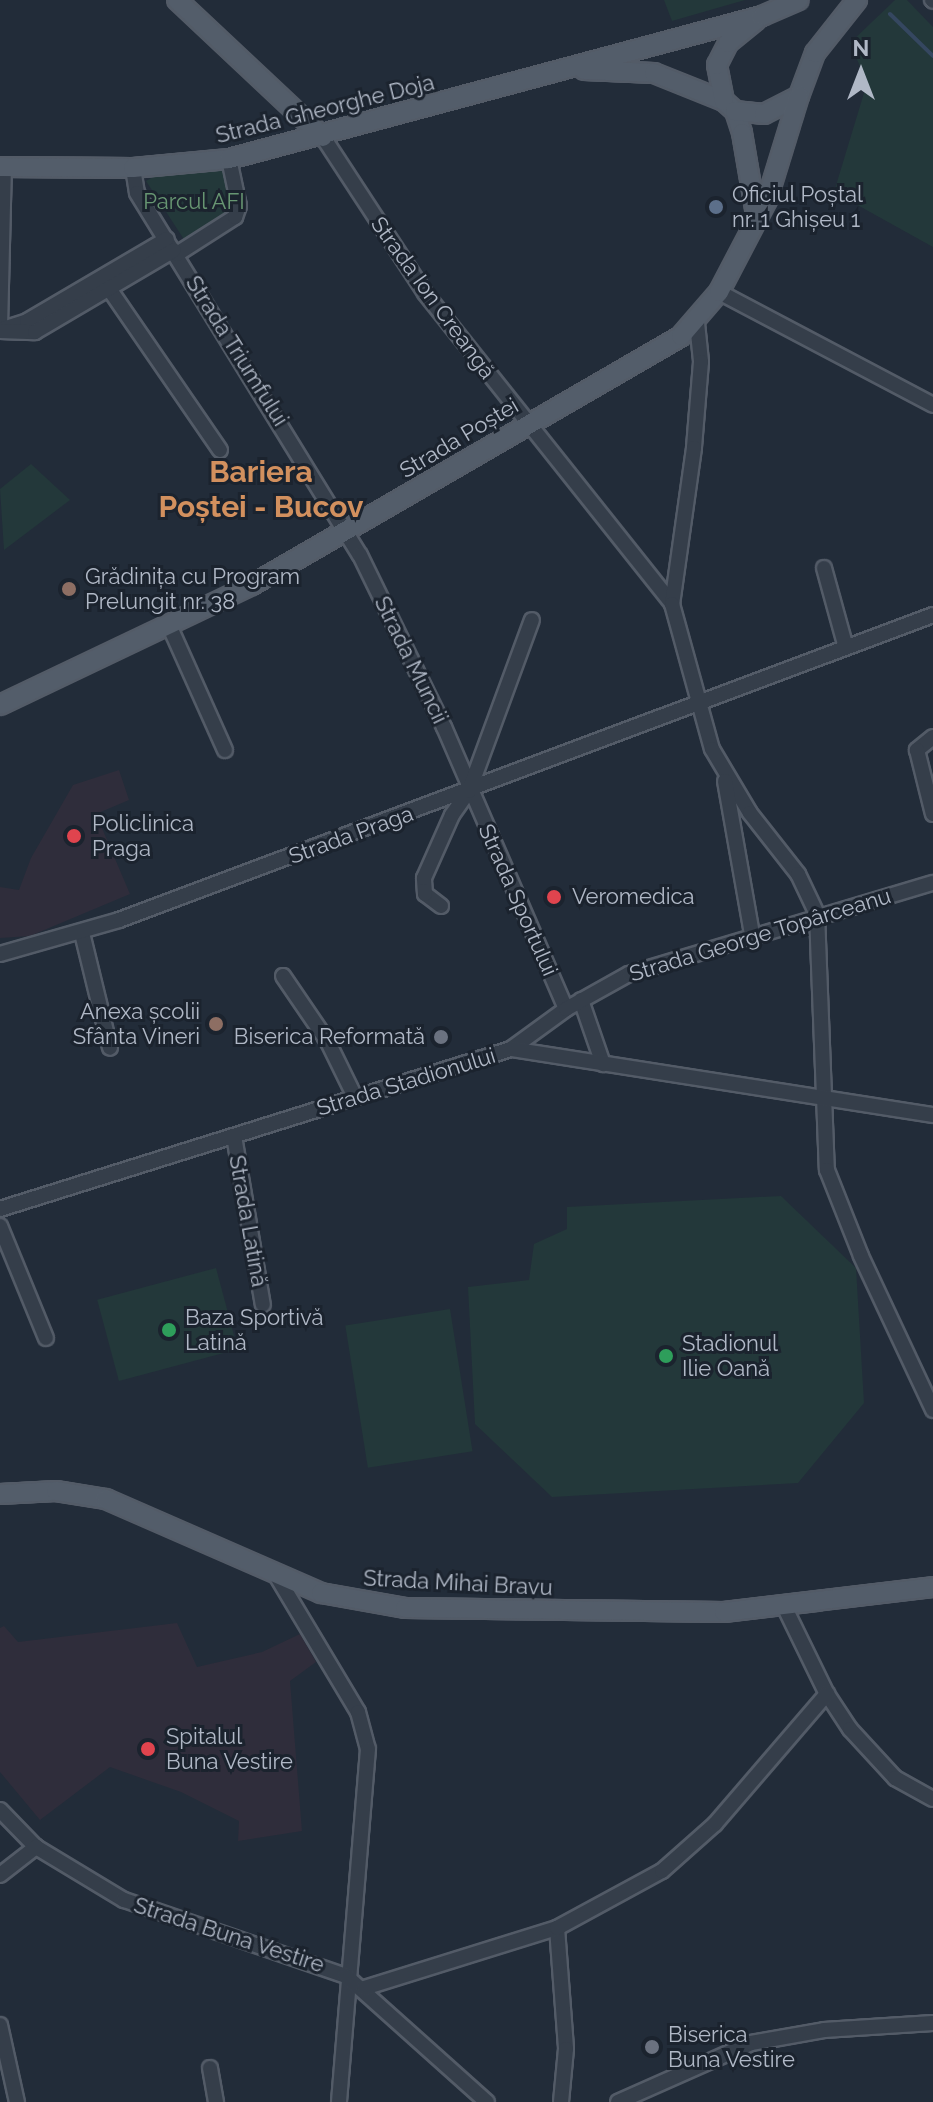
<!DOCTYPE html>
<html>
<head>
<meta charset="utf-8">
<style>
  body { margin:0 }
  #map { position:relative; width:933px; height:2102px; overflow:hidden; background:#222c39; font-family:Raleway,sans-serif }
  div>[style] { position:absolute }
  .medical>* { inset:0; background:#2f2d3b }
  .green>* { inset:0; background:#23383a; transform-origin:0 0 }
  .stream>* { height:4px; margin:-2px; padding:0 2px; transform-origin:2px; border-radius:2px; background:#354760 }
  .roads { filter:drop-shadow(2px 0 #535b67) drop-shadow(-2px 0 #535b67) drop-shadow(0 2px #535b67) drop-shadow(0 -2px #535b67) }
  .minor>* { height:14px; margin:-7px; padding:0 7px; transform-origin:7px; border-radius:7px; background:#353e4a }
  .major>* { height:18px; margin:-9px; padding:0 9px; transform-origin:9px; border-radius:9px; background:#535d6a }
  .dots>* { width:22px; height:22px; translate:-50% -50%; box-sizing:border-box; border:4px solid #1b232e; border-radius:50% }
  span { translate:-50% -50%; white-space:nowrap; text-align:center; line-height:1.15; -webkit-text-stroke:6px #1b232e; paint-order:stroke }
  .street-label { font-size:22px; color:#b0b8c6 }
  .poi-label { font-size:22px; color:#b0b8c6 }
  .left { translate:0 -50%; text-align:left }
  .right { translate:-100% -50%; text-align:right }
  .park-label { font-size:22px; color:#679672 }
  .district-label { font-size:30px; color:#d2905e; font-weight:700 }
  .north { position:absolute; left:821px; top:32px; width:80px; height:80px; -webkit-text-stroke:6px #1b232e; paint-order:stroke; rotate:0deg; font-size:22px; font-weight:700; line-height:32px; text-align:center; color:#b0b8c6 }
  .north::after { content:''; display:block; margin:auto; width:28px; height:36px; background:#b0b8c6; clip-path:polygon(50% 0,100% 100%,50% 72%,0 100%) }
</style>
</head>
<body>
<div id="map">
  <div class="medical">
    <i style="clip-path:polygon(119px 770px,129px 800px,96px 814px,130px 894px,30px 936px,0 938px,0 887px,19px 890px,31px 858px,73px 785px)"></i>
    <i style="clip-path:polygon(177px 1623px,197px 1667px,262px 1652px,300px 1634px,316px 1662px,290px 1681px,302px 1831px,238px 1841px,239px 1821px,181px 1792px,110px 1767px,40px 1820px,0 1772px,0 1628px,4px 1626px,18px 1642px)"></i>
  </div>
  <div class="green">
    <i style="clip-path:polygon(664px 0,745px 0,672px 21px)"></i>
    <i style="clip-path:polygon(895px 0,907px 0,933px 27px,933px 247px,834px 192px,867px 83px,850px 43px)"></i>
    <i style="clip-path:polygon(225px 165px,233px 194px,231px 213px,185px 241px,146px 181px,157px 175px)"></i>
    <i style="clip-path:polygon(31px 464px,70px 500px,4px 550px,0 489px)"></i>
    <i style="clip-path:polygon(781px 1196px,856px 1268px,864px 1403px,798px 1483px,552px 1497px,475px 1424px,468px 1287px,529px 1280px,534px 1244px,567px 1229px,567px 1207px)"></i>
    <i style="left:216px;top:1268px;width:84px;height:123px;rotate:75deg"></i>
    <i style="left:450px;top:1309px;width:144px;height:106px;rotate:81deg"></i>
  </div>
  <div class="stream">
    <i style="left:890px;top:14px;width:60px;rotate:44.3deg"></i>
  </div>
  <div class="roads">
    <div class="minor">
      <i style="left:932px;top:0;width:1px;rotate:45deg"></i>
      <i style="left:323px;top:137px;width:186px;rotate:56.8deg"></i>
      <i style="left:425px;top:293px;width:397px;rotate:51.5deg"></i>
      <i style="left:133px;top:168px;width:25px;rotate:81deg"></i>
      <i style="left:137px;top:193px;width:425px;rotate:58.4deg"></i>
      <i style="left:360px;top:555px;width:191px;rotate:64deg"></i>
      <i style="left:444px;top:727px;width:307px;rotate:66.6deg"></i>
      <i style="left:177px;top:254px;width:69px;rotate:-32.5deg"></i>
      <i style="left:235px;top:217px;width:12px;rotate:-70deg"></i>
      <i style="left:239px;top:206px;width:48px;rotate:-102deg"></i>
      <i style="left:110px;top:290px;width:194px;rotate:55.5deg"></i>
      <i style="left:719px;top:292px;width:242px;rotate:27.8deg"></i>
      <i style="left:697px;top:323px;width:39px;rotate:84deg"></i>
      <i style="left:701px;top:362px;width:86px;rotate:94.7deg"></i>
      <i style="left:694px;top:448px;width:158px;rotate:98deg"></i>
      <i style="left:672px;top:604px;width:150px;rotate:74.6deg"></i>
      <i style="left:712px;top:749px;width:74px;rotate:59.3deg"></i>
      <i style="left:750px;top:813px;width:78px;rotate:51.8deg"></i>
      <i style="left:798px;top:874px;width:44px;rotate:64.6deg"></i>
      <i style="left:817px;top:914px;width:256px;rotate:87.8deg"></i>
      <i style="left:827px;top:1170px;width:92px;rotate:68.4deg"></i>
      <i style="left:861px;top:1256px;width:170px;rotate:64.9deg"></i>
      <i style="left:0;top:327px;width:160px;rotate:-88.6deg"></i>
      <i style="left:0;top:330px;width:28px;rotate:-18deg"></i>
      <i style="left:27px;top:321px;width:162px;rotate:-30.4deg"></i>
      <i style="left:0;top:331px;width:35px;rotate:2deg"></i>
      <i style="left:35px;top:332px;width:161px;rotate:-30.5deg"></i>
      <i style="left:824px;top:568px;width:79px;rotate:74.6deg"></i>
      <i style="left:169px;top:625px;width:137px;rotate:65.9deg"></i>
      <i style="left:933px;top:737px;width:21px;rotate:141deg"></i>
      <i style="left:917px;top:750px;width:66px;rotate:76deg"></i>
      <i style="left:725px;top:781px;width:155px;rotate:80deg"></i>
      <i style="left:441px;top:906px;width:20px;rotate:-143deg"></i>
      <i style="left:425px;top:894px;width:16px;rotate:-94deg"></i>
      <i style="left:424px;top:878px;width:69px;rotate:-66deg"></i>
      <i style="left:452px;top:815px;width:29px;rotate:-55deg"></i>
      <i style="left:469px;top:791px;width:182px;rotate:-69.8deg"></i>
      <i style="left:82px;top:933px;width:118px;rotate:76.3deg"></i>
      <i style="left:0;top:954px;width:124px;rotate:-15.9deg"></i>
      <i style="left:119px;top:920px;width:869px;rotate:-20.54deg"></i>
      <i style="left:283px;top:976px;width:80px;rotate:55.7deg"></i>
      <i style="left:328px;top:1042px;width:61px;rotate:63.9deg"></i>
      <i style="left:581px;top:1000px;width:68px;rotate:71deg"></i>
      <i style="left:511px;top:1049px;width:68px;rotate:-36deg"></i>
      <i style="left:566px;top:1009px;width:72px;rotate:-29.1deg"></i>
      <i style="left:629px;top:974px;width:317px;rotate:-16.7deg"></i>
      <i style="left:234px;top:1136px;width:171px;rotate:80.3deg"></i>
      <i style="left:0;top:1209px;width:535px;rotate:-17.39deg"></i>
      <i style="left:511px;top:1049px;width:427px;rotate:8.9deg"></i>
      <i style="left:0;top:1226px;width:121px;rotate:67.7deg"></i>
      <i style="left:276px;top:1575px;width:160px;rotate:59.1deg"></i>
      <i style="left:358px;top:1712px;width:38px;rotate:75deg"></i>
      <i style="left:368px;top:1749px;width:354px;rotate:94.7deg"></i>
      <i style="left:784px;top:1606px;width:98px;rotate:64deg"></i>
      <i style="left:827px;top:1694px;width:42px;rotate:56.7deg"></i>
      <i style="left:850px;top:1729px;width:67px;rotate:47.4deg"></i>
      <i style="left:895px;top:1778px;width:43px;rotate:28.9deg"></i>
      <i style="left:0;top:1810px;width:52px;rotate:45.8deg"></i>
      <i style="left:36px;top:1847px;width:103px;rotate:31.1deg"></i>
      <i style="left:124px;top:1900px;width:235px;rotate:18.9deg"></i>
      <i style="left:346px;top:1976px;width:189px;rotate:41.8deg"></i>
      <i style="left:0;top:1875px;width:46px;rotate:-37.9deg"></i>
      <i style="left:557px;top:1928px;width:121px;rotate:85.7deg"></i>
      <i style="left:566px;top:2049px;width:53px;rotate:95.4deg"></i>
      <i style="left:364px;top:1988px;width:202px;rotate:-17.3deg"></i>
      <i style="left:557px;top:1928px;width:119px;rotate:-28.5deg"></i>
      <i style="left:662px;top:1871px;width:71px;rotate:-41.6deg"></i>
      <i style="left:715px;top:1824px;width:172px;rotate:-49.3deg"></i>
      <i style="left:0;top:2025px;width:79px;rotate:77.6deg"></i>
      <i style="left:210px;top:2068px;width:35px;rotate:80deg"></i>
      <i style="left:618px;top:2102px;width:145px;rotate:-23.9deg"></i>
      <i style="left:751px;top:2043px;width:74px;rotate:-10.1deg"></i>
      <i style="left:824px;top:2030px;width:109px;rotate:-3.7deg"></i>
    </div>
    <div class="major">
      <i style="left:177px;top:0;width:200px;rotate:43.2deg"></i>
      <i style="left:584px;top:70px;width:70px;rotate:2.5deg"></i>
      <i style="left:654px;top:73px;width:75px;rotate:21.8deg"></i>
      <i style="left:724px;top:101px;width:15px;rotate:42deg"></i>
      <i style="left:735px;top:111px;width:23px;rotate:72deg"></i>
      <i style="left:742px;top:133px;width:83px;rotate:80.3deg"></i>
      <i style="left:724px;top:101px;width:37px;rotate:-101deg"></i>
      <i style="left:717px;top:65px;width:25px;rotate:-63deg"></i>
      <i style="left:728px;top:43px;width:36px;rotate:-39deg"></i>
      <i style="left:735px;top:111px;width:29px;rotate:6deg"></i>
      <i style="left:764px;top:114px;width:39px;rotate:-27deg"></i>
      <i style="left:799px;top:96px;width:46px;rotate:-69.6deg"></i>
      <i style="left:815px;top:53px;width:68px;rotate:-51.6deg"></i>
      <i style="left:0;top:167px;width:133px;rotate:0.4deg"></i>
      <i style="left:133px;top:168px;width:96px;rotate:-5.4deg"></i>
      <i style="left:229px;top:159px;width:552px;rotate:-15.02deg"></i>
      <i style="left:762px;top:16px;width:40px;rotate:-23.4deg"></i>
      <i style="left:0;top:705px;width:279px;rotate:-25.5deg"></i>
      <i style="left:252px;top:585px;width:496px;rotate:-30.1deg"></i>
      <i style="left:681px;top:336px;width:58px;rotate:-49.2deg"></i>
      <i style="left:719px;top:292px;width:104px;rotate:-62.4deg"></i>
      <i style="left:767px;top:200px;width:109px;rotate:-72.9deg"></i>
      <i style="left:0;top:1494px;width:56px;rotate:-3.1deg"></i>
      <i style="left:56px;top:1491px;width:51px;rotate:9.1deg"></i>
      <i style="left:106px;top:1499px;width:235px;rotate:23.6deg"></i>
      <i style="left:321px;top:1593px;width:85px;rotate:10.1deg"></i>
      <i style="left:405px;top:1608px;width:319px;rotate:0.7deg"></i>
      <i style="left:724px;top:1612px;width:210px;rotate:-6.8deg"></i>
    </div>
  </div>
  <div class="dots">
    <i style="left:716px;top:207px;background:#5c6f8a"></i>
    <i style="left:69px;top:589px;background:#8d6e63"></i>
    <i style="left:74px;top:836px;background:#e0444e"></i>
    <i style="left:554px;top:897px;background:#e0444e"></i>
    <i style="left:216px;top:1024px;background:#8d6e63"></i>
    <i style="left:441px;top:1037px;background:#6b7280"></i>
    <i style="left:169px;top:1330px;background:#2e9e5b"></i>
    <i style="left:666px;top:1356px;background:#2e9e5b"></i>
    <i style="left:148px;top:1749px;background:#e0444e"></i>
    <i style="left:652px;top:2047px;background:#6b7280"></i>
  </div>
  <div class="street-label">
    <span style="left:325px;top:109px;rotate:-14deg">Strada Gheorghe Doja</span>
    <span style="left:433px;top:298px;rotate:54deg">Strada Ion Creangă</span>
    <span style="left:237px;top:351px;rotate:58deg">Strada Triumfului</span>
    <span style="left:459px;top:438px;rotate:-31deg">Strada Poștei</span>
    <span style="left:411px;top:660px;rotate:64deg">Strada Muncii</span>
    <span style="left:351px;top:835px;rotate:-20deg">Strada Praga</span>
    <span style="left:518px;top:900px;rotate:66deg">Strada Sportului</span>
    <span style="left:760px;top:935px;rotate:-17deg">Strada George Topârceanu</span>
    <span style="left:406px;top:1082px;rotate:-17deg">Strada Stadionului</span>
    <span style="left:248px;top:1221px;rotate:80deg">Strada Latină</span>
    <span style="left:458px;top:1583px;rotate:3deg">Strada Mihai Bravu</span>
    <span style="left:229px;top:1935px;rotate:18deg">Strada Buna Vestire</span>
  </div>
  <div class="poi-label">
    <span class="left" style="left:732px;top:207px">Oficiul Poștal<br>nr. 1 Ghișeu 1</span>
    <span class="left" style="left:85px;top:589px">Grădinița cu Program<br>Prelungit nr. 38</span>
    <span class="left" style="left:92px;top:836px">Policlinica<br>Praga</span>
    <span class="left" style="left:572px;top:897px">Veromedica</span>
    <span class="right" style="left:200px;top:1024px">Anexa școlii<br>Sfânta Vineri</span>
    <span class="right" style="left:425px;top:1037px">Biserica Reformată</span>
    <span class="left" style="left:185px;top:1330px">Baza Sportivă<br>Latină</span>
    <span class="left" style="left:682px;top:1356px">Stadionul<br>Ilie Oană</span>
    <span class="left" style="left:166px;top:1749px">Spitalul<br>Buna Vestire</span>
    <span class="left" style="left:668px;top:2047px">Biserica<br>Buna Vestire</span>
  </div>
  <div class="park-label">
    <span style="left:194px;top:202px">Parcul AFI</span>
  </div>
  <div class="district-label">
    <span style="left:261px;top:489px">Bariera<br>Poștei - Bucov</span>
  </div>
  <div class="north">N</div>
</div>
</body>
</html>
